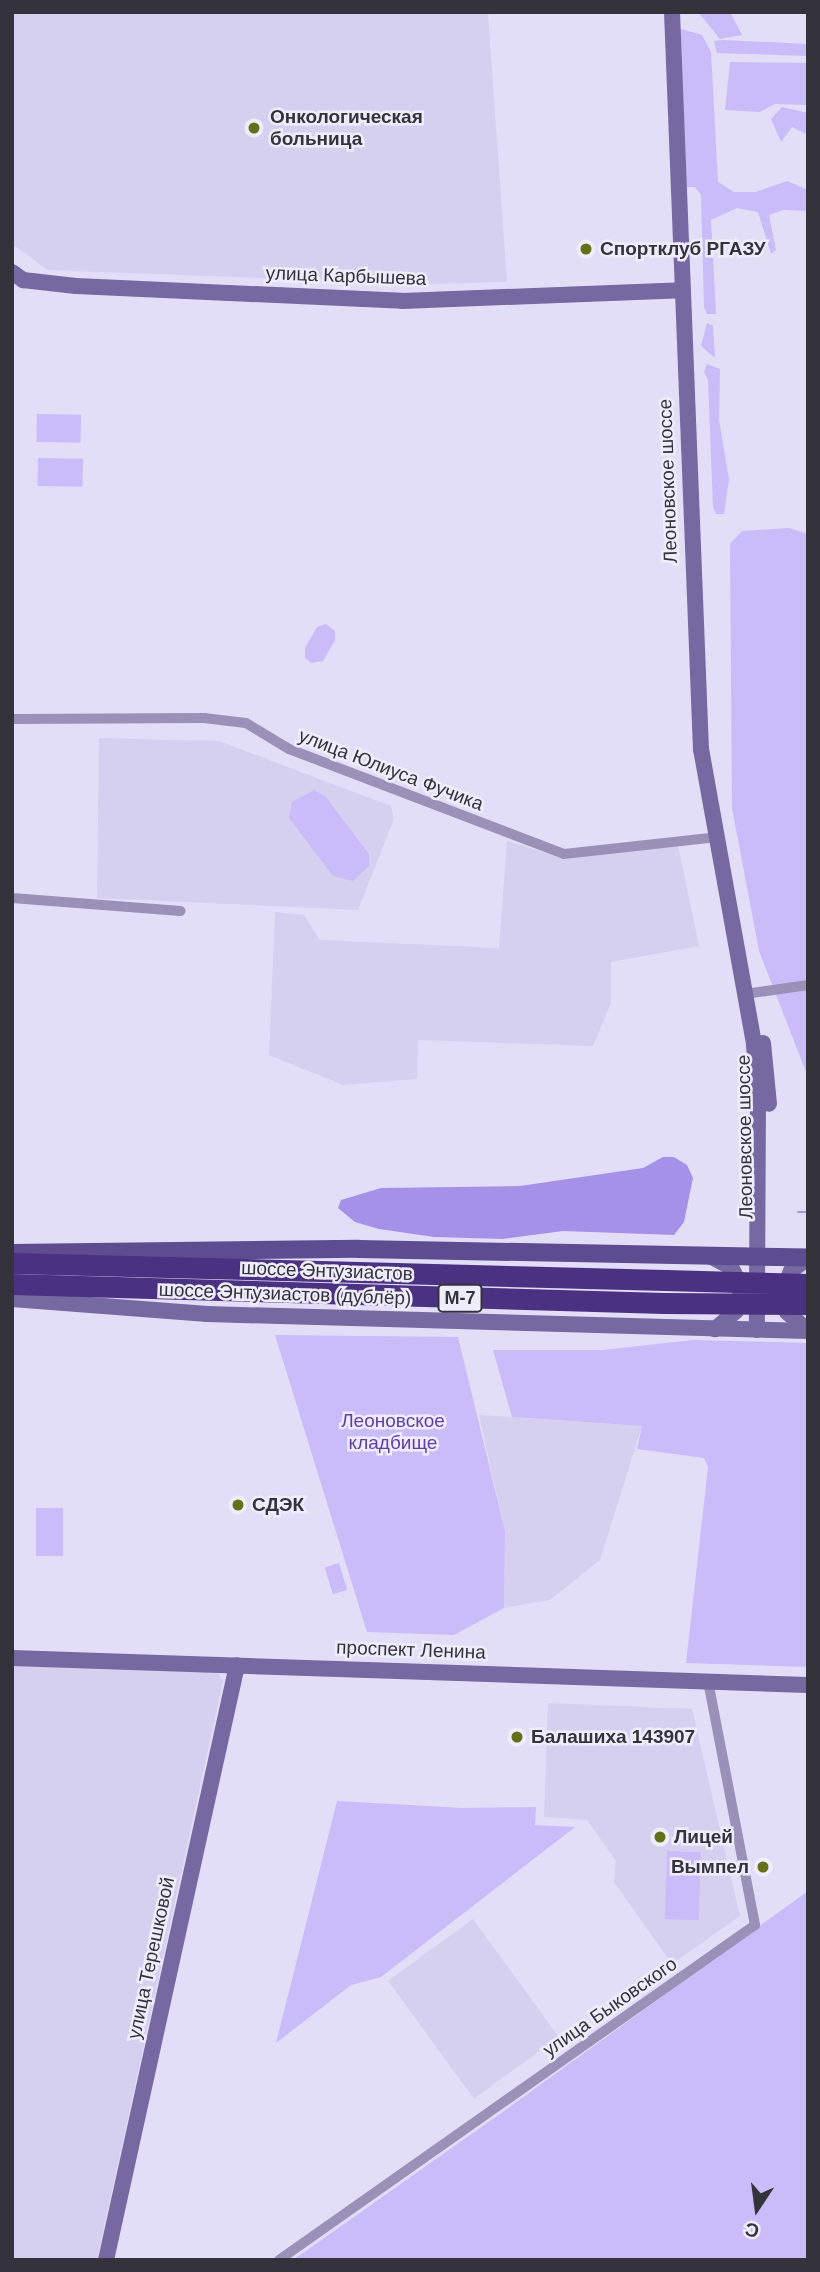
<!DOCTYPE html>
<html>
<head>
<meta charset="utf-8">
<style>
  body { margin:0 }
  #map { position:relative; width:820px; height:2272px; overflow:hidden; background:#e2def7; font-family:Helvetica,sans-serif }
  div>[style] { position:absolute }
  .built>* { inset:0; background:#d6d0f0; transform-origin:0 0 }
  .green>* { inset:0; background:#c9bcf9; transform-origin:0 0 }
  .water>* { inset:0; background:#a691e9 }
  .stream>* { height:2.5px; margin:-1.25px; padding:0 1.25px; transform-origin:1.25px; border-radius:1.25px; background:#a691e9 }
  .street>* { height:10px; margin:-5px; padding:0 5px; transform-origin:5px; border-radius:5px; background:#9991b8 }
  .secondary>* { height:16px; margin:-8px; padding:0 8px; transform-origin:8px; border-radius:8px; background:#7669a1 }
  .primary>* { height:18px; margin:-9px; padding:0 9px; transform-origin:9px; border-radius:9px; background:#5e4c90 }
  .highway>* { height:21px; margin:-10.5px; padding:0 10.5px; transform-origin:10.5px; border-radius:10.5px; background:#4b3181 }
  .highway-bridge>* { height:21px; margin:-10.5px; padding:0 10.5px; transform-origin:10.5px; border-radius:10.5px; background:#4b3181 }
  .dots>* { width:19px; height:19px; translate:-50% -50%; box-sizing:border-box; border:4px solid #efedfc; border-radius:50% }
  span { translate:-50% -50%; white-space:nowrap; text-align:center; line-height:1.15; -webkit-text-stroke:5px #efedfc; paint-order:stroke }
  .shield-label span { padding:2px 5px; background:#efedfc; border:2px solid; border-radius:5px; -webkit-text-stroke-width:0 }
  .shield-label { font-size:18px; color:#34333c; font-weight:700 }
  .poi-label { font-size:19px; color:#34333c; font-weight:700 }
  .left { translate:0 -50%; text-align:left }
  .right { translate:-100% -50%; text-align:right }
  .street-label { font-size:19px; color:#34333c }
  .park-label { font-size:19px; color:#603ea5 }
  .frame { position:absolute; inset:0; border:14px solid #34333c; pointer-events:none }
  .north { position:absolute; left:722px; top:2174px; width:70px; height:70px; -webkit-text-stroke:5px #efedfc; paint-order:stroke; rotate:193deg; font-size:19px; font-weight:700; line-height:28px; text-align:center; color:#34333c }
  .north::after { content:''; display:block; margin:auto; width:24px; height:32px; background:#34333c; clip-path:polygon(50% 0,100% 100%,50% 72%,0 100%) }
</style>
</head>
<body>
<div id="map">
  <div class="built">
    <i style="clip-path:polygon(12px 12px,488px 12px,507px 282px,425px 284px,48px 270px,12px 244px)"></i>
    <i style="clip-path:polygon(99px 738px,219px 741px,391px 806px,394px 819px,358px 910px,97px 898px)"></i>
    <i style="clip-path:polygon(507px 841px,565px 859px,678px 845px,699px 946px,611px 962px,611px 1003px,593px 1046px,418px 1040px,417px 1079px,343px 1085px,269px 1055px,275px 912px,304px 915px,320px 940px,499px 948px)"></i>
    <i style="clip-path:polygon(479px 1415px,642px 1426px,600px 1560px,550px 1600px,504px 1608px,505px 1531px)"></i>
    <i style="clip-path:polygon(12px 1662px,215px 1668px,223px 1681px,97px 2260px,12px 2260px)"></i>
    <i style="clip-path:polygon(548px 1703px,692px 1709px,740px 1916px,672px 1964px,614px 1882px,616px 1861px,587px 1820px,544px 1817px)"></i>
    <i style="left:473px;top:1919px;width:146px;height:105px;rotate:54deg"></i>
  </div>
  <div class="green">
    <i style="clip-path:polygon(698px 12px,730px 12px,742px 35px,720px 39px)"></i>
    <i style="clip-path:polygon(681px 29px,702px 35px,711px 52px,718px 182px,734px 192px,756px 192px,787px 181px,808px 190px,808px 211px,783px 210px,769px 215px,776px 250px,771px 254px,758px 212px,737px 208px,711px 220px,716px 314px,707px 314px,704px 307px,701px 195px,695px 187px,685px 187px,677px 34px)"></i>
    <i style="clip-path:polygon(724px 40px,808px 44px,808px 56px,717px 53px,714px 41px)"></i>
    <i style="clip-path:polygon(730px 62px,808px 63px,808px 105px,775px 104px,760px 112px,725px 110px)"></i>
    <i style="clip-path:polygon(782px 107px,808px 113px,808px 135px,792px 127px,781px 142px,771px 119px)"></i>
    <i style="clip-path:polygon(707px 323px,713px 326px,715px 358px,701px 346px)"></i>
    <i style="clip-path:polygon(707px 364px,720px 369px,719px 420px,729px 479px,724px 514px,716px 514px,713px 507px,708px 380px,704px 372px)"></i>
    <i style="left:37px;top:414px;width:44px;height:28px;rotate:1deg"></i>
    <i style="left:38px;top:458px;width:45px;height:28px;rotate:1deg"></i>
    <i style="clip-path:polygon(789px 528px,808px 534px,808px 1077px,759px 951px,732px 808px,730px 544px,742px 531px)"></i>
    <i style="clip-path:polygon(326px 624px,335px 631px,335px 640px,323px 661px,311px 663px,305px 658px,305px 648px,317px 627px)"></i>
    <i style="clip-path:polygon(314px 790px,325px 796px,369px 854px,369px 866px,353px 881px,333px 876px,289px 818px,292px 802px)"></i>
    <i style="clip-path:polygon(275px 1335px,458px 1337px,505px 1531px,504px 1608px,454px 1635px,367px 1632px)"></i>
    <i style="clip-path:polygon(693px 1340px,808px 1343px,808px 1667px,686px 1663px,708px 1467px,704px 1458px,637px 1449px,642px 1426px,512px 1417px,493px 1350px,602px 1350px)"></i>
    <i style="left:36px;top:1508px;width:27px;height:48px"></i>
    <i style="left:339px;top:1563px;width:28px;height:15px;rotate:73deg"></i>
    <i style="clip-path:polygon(337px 1801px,463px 1808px,536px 1807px,535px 1825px,575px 1827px,381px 1977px,351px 1985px,276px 2043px)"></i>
    <i style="left:667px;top:1851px;width:34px;height:68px;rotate:2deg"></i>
    <i style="clip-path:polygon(808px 1891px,808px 2260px,293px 2260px,504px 2111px)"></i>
  </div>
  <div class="water">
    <i style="clip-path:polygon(663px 1157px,674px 1157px,687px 1165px,693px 1178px,684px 1222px,674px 1235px,563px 1231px,503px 1239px,434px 1237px,379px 1229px,355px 1222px,338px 1208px,341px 1200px,381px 1188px,520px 1186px,643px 1168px)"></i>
  </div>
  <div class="stream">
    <i style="left:798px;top:1212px;width:10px"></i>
  </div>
  <div class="street">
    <i style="left:12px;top:719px;width:192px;rotate:-0.3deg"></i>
    <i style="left:204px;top:718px;width:42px;rotate:6.8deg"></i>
    <i style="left:246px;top:723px;width:50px;rotate:31.2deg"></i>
    <i style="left:289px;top:749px;width:294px;rotate:20.9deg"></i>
    <i style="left:564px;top:854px;width:154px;rotate:-6.3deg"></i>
    <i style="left:12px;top:898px;width:169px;rotate:4.4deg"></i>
    <i style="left:752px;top:993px;width:57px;rotate:-8.1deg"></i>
    <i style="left:279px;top:2260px;width:582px;rotate:-35.14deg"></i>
    <i style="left:755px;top:1925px;width:248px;rotate:-100.9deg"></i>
  </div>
  <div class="secondary">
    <i style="left:672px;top:12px;width:738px;rotate:87.75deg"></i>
    <i style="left:701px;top:749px;width:301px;rotate:79.8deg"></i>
    <i style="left:754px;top:1045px;width:57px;rotate:86deg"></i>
    <i style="left:758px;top:1102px;width:228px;rotate:90.3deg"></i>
    <i style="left:12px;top:272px;width:14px;rotate:36deg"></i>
    <i style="left:23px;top:280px;width:53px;rotate:6.5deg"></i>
    <i style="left:76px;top:286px;width:326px;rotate:2.6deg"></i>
    <i style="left:402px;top:301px;width:280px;rotate:-2.2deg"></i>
    <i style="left:763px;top:1043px;width:61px;rotate:84.4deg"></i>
    <i style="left:708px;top:1255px;width:26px;rotate:28deg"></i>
    <i style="left:731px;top:1267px;width:24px;rotate:62deg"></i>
    <i style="left:742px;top:1288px;width:24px;rotate:105deg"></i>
    <i style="left:736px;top:1311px;width:28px;rotate:139deg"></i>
    <i style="left:808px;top:1258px;width:21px;rotate:143deg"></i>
    <i style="left:791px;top:1271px;width:24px;rotate:112deg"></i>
    <i style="left:782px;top:1293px;width:20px;rotate:75deg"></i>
    <i style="left:787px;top:1312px;width:28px;rotate:42deg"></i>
    <i style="left:12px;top:1299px;width:196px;rotate:4.4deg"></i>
    <i style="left:207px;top:1314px;width:601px;rotate:1.62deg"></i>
    <i style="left:12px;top:1658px;width:796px;rotate:1.94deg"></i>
    <i style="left:106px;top:2260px;width:609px;rotate:-77.58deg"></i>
  </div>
  <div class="primary">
    <i style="left:12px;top:1253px;width:347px;rotate:-0.7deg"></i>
    <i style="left:359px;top:1249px;width:449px;rotate:1.1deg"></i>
  </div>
  <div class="highway">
    <i style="left:12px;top:1263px;width:653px;rotate:1.49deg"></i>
    <i style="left:12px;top:1284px;width:652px;rotate:1.67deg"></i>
  </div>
  <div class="highway-bridge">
    <i style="left:665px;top:1280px;width:143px;rotate:1.6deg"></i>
    <i style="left:664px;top:1303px;width:144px;rotate:0.4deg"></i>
  </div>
  <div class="dots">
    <i style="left:254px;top:128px;background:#646f18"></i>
    <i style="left:586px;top:249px;background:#646f18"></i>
    <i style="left:238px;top:1505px;background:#646f18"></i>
    <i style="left:517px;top:1737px;background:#646f18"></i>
    <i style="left:660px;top:1837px;background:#646f18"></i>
    <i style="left:763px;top:1867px;background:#646f18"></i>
  </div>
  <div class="shield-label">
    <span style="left:460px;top:1298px">М-7</span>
  </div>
  <div class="poi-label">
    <span class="left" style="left:270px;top:128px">Онкологическая<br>больница</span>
    <span class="left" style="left:600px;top:249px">Спортклуб РГАЗУ</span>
    <span class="left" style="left:252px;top:1505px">СДЭК</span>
    <span class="left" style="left:531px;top:1737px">Балашиха 143907</span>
    <span class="left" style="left:674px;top:1837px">Лицей</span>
    <span class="right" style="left:749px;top:1867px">Вымпел</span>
  </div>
  <div class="street-label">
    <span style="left:346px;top:276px;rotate:2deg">улица Карбышева</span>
    <span style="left:668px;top:481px;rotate:-92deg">Леоновское шоссе</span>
    <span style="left:391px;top:770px;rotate:21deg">улица Юлиуса Фучика</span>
    <span style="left:745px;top:1137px;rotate:-91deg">Леоновское шоссе</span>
    <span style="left:327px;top:1271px;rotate:2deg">шоссе Энтузиастов</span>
    <span style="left:285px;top:1294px;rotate:2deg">шоссе Энтузиастов (дублёр)</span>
    <span style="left:411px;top:1650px;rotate:2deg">проспект Ленина</span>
    <span style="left:151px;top:1958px;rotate:-78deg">улица Терешковой</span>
    <span style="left:610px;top:2007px;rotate:-35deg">улица Быковского</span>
  </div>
  <div class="park-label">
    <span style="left:393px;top:1432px">Леоновское<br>кладбище</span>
  </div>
  <div class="frame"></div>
  <div class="north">С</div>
</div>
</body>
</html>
